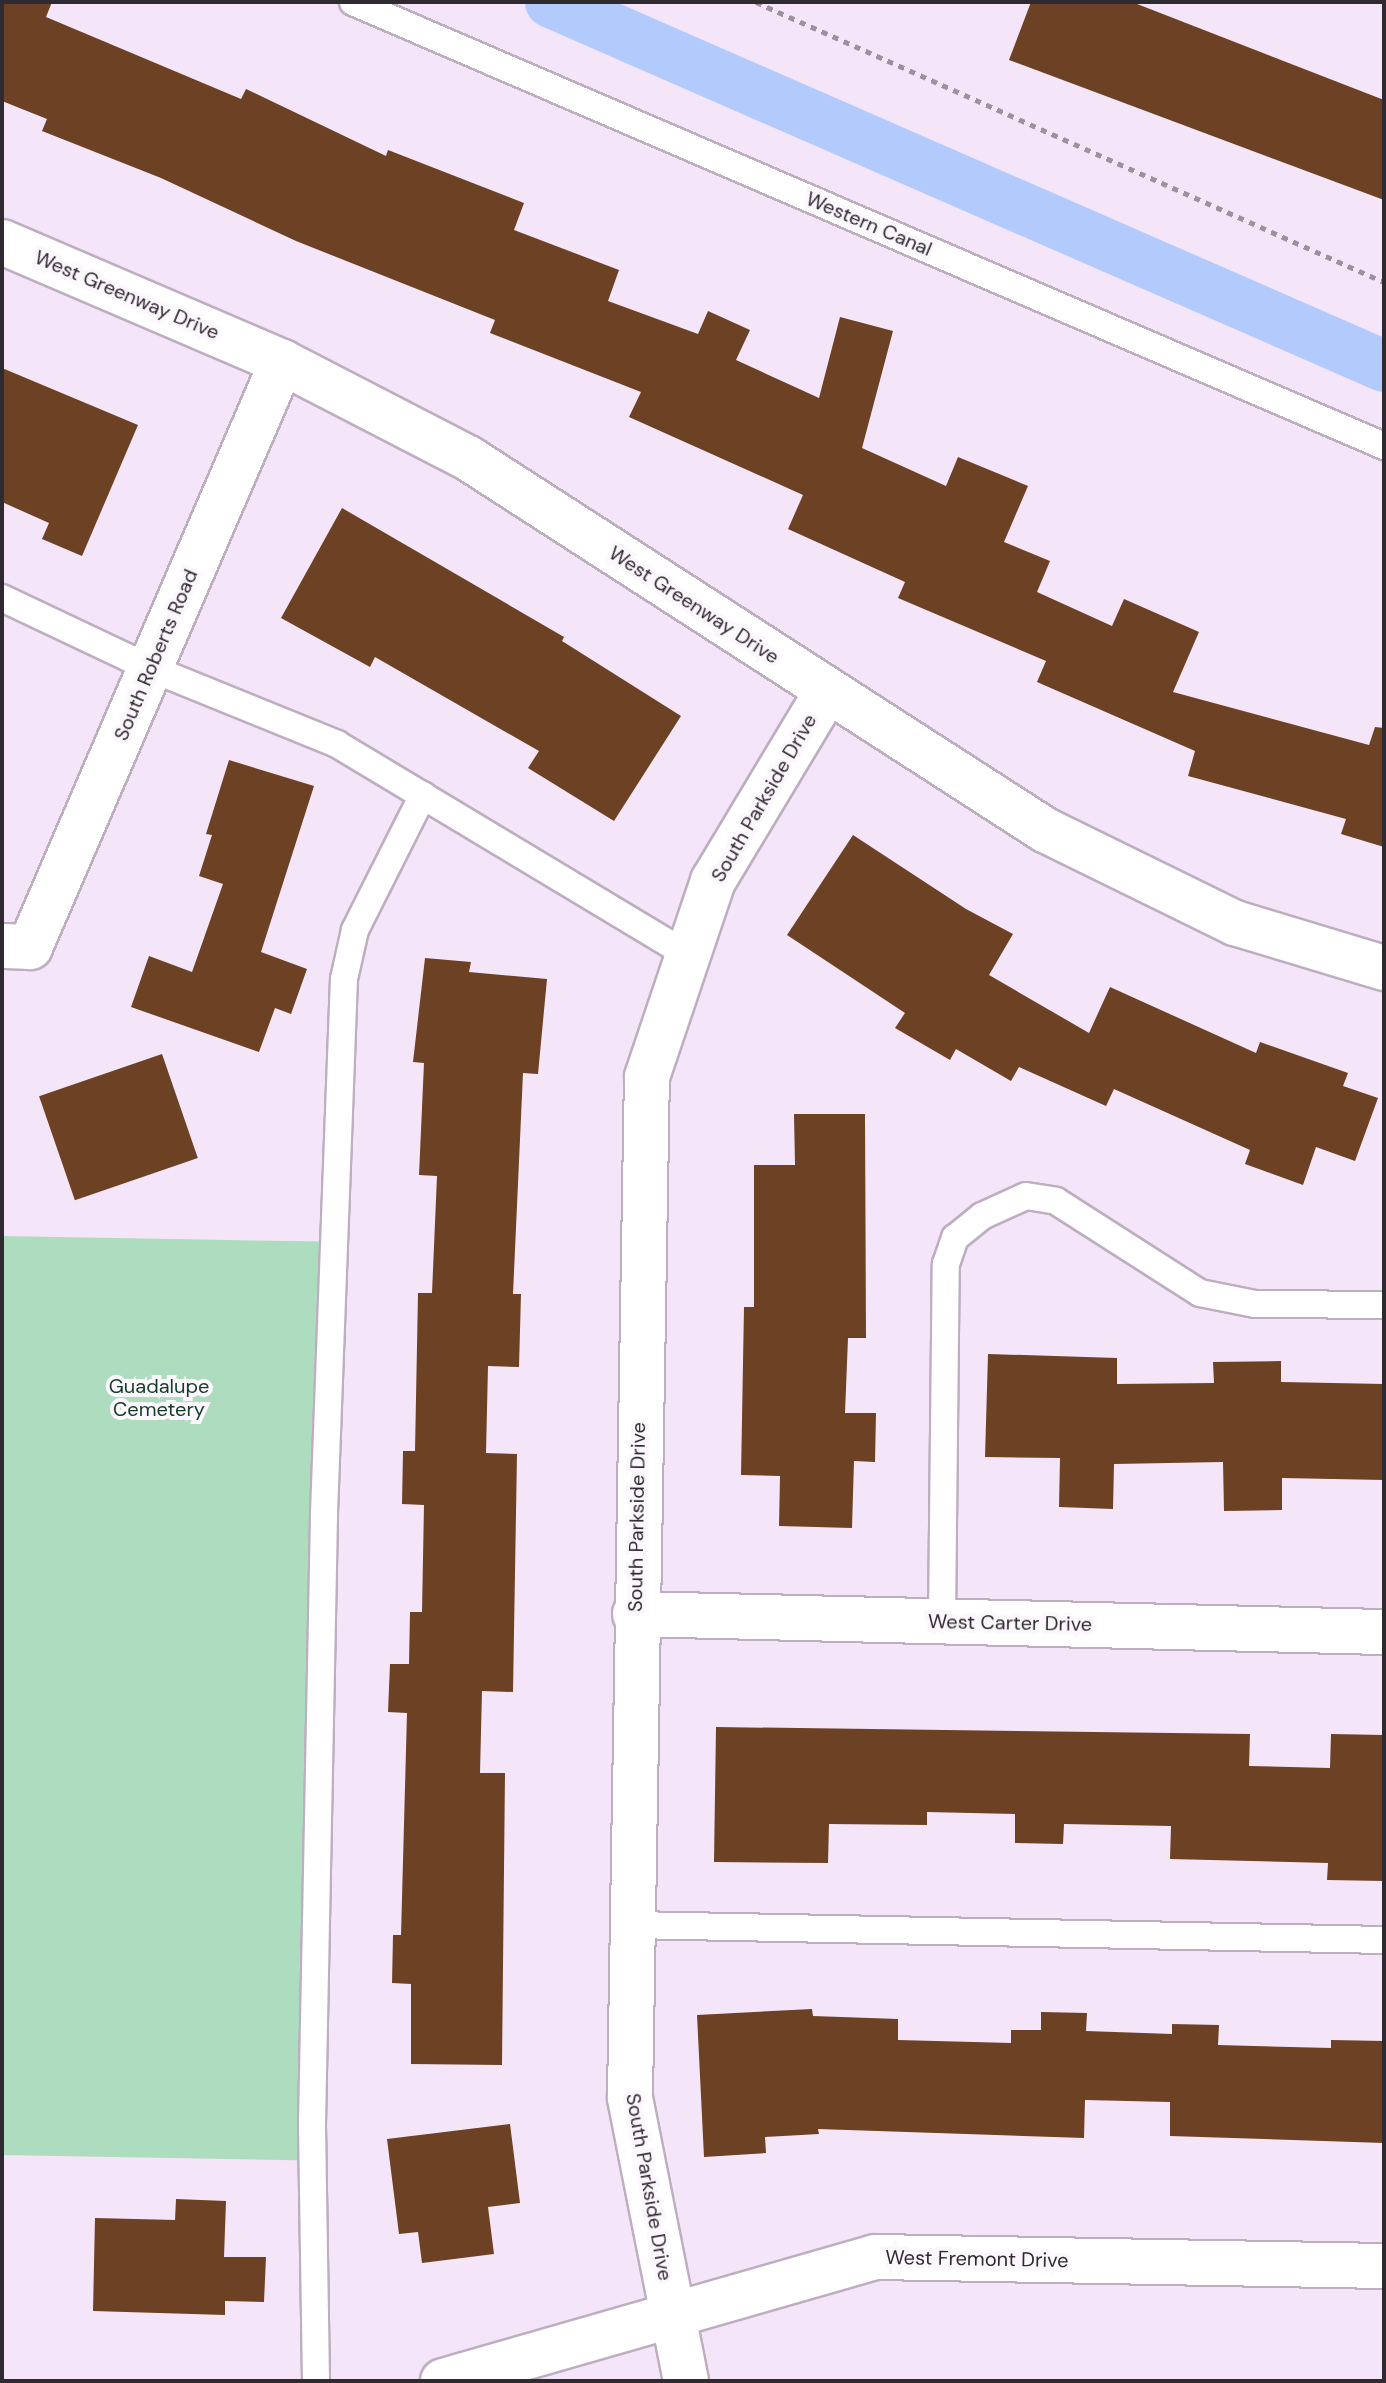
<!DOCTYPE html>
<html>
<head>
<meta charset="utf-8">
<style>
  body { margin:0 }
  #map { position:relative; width:1386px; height:2383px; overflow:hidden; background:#f5e5f8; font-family:"DM Sans",sans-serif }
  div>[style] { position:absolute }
  .green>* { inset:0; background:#aedcbe; transform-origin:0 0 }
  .canal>* { height:52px; margin:-26px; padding:0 26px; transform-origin:26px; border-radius:26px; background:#b2cafc }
  .building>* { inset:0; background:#6d4123; transform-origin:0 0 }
  .path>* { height:5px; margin-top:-2.5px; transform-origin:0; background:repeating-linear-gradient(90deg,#9d919f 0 6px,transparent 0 12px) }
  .roads { filter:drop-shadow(2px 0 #bdaec0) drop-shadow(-2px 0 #bdaec0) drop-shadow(0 2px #bdaec0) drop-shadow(0 -2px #bdaec0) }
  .service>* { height:26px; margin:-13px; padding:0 13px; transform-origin:13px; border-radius:13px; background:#fff }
  .minor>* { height:44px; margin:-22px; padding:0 22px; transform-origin:22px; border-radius:22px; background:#fff }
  span { translate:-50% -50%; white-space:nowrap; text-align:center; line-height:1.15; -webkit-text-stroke:8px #fcf6fd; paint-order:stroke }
  .street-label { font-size:20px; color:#2f2930 }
  .park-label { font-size:20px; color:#123d26 }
  .frame { position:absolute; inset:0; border:4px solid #2f2930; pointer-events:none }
</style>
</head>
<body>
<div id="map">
  <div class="green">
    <i style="left:2px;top:1236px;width:322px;height:919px;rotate:1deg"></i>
  </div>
  <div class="canal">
    <i style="left:551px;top:2px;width:909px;rotate:23.6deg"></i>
  </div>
  <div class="building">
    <i style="clip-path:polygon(2px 2px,52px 2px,46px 17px,241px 99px,246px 89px,386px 156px,388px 150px,524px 203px,514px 230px,619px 270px,608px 301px,698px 334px,708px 311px,750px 330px,736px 360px,819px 398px,840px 317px,893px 331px,862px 448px,946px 486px,958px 457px,1028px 486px,1004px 542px,1050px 561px,1037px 592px,1112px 626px,1124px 599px,1199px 632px,1173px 692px,1369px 745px,1375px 727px,1384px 728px,1384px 847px,1341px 834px,1346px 819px,1188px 776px,1195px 751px,1037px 682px,1046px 661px,898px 598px,905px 582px,788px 529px,803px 495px,629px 417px,641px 392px,490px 333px,495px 320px,296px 241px,161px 178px,42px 131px,47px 119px,2px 101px)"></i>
    <i style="clip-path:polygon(1031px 2px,1132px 2px,1384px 100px,1384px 200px,1009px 60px)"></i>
    <i style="clip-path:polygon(2px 368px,138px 425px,82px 556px,42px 539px,49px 523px,2px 502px)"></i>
    <i style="clip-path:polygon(342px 508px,564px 637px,562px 641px,681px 716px,614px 821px,528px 768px,539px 751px,375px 657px,370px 667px,281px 618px)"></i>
    <i style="clip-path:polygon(229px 760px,314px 786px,261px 952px,307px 969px,291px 1014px,275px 1008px,259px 1052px,131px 1007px,149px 956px,192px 972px,223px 884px,199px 876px,212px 835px,206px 834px)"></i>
    <i style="clip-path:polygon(853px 835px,966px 909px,1013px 934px,989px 975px,1089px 1033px,1110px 987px,1256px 1053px,1260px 1042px,1348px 1073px,1343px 1086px,1378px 1098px,1355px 1161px,1316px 1147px,1303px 1185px,1245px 1164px,1250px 1150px,1114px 1089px,1106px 1106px,1019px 1067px,1011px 1081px,956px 1049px,950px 1060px,895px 1028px,905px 1013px,787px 935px)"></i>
    <i style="clip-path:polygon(425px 958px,471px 962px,469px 972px,547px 979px,538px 1074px,523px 1073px,513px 1294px,521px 1294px,519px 1367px,488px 1366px,486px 1453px,517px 1454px,513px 1692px,482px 1691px,480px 1773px,505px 1773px,502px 2065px,411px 2064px,411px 1984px,392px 1983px,393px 1935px,401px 1935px,407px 1713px,388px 1712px,390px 1664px,409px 1664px,410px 1612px,422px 1612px,424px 1505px,402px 1504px,403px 1451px,415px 1451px,418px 1293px,432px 1293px,437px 1176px,419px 1175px,424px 1063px,413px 1062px)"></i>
    <i style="left:162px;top:1054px;width:110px;height:130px;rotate:71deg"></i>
    <i style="clip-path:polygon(794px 1114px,865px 1114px,866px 1338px,848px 1338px,845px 1413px,876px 1413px,875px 1462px,854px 1461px,852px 1528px,779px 1526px,780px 1476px,741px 1475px,744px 1307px,754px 1307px,754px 1165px,795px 1165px)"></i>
    <i style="clip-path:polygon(988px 1354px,1117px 1358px,1117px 1384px,1214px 1383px,1213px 1362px,1281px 1361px,1281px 1382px,1384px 1384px,1384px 1480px,1282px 1478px,1282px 1510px,1224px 1511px,1223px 1462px,1114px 1464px,1113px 1509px,1059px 1507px,1060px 1458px,985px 1457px)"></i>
    <i style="clip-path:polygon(716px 1727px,1250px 1734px,1249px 1766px,1330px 1768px,1331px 1734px,1384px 1735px,1384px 1881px,1327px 1880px,1328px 1863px,1170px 1859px,1171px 1826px,1064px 1824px,1063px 1844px,1015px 1843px,1015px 1814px,927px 1812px,927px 1825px,829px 1824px,828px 1863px,714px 1862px)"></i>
    <i style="clip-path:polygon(812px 2009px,813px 2016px,898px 2019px,898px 2040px,1011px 2043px,1011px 2030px,1041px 2030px,1041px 2012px,1087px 2013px,1086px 2031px,1172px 2034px,1172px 2024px,1219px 2025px,1218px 2045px,1331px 2048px,1331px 2040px,1384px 2041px,1384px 2143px,1170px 2136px,1170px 2102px,1085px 2100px,1084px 2138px,818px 2129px,819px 2134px,765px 2137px,766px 2153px,704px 2157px,697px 2015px)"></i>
    <i style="clip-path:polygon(510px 2124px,520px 2203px,488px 2207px,494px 2254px,422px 2263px,418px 2232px,399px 2234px,387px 2139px)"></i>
    <i style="clip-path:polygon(176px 2199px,226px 2201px,224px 2257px,266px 2257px,264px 2302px,225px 2301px,225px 2315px,93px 2311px,95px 2218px,175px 2220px)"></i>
  </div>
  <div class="path">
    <i style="left:756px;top:2px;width:688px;rotate:24.03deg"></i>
  </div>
  <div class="roads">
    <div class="service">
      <i style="left:353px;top:2px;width:1123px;rotate:23.3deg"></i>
      <i style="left:2px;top:598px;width:164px;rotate:25.3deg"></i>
      <i style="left:150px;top:668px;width:202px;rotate:22.1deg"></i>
      <i style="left:337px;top:744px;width:406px;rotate:31deg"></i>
      <i style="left:942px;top:1621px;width:357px;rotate:-89.4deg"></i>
      <i style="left:946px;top:1264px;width:28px;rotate:-71deg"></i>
      <i style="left:955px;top:1238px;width:35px;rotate:-39deg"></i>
      <i style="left:982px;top:1216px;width:48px;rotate:-24.4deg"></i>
      <i style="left:1026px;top:1196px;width:30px;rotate:9deg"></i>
      <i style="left:1056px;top:1201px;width:171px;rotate:32.6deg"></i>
      <i style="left:1200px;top:1293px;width:56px;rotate:11.3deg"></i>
      <i style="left:1255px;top:1304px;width:129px;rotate:0.4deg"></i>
      <i style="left:632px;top:1925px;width:752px;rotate:1.14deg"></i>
      <i style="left:316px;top:2381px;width:257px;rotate:-90.9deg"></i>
      <i style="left:312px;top:2124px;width:611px;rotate:-88.87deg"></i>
      <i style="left:324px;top:1513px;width:534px;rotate:-87.86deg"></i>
      <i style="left:344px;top:979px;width:50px;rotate:-77.3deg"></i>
      <i style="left:355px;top:930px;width:151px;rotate:-63.3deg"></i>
    </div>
    <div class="minor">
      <i style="left:2px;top:242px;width:305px;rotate:23.2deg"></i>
      <i style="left:282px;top:362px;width:209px;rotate:27.3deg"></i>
      <i style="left:468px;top:458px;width:687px;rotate:32.81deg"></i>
      <i style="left:1045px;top:830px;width:212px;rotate:26.1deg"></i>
      <i style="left:1235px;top:923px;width:156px;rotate:16.8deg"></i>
      <i style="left:2px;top:946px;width:28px;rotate:2deg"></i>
      <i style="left:30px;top:947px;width:637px;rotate:-66.7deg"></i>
      <i style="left:635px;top:1614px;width:749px;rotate:1.38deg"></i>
      <i style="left:443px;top:2381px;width:449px;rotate:-16deg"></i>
      <i style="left:875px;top:2257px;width:509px;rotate:1.01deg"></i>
      <i style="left:686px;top:2381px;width:289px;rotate:-101.2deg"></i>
      <i style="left:630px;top:2097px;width:1020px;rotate:-89.05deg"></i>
      <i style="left:647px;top:1077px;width:207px;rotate:-71.4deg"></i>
      <i style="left:713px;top:881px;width:222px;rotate:-59deg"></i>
    </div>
  </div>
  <div class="street-label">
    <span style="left:869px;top:224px;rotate:23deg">Western Canal</span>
    <span style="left:127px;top:295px;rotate:23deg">West Greenway Drive</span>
    <span style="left:694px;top:605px;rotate:33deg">West Greenway Drive</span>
    <span style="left:156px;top:655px;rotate:-67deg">South Roberts Road</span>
    <span style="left:764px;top:798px;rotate:-60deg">South Parkside Drive</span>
    <span style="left:637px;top:1517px;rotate:-89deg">South Parkside Drive</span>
    <span style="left:1010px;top:1623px;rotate:1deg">West Carter Drive</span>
    <span style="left:649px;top:2187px;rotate:80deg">South Parkside Drive</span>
    <span style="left:977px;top:2259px;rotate:1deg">West Fremont Drive</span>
  </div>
  <div class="park-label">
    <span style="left:159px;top:1398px">Guadalupe<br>Cemetery</span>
  </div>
  <div class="frame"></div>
</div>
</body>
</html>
